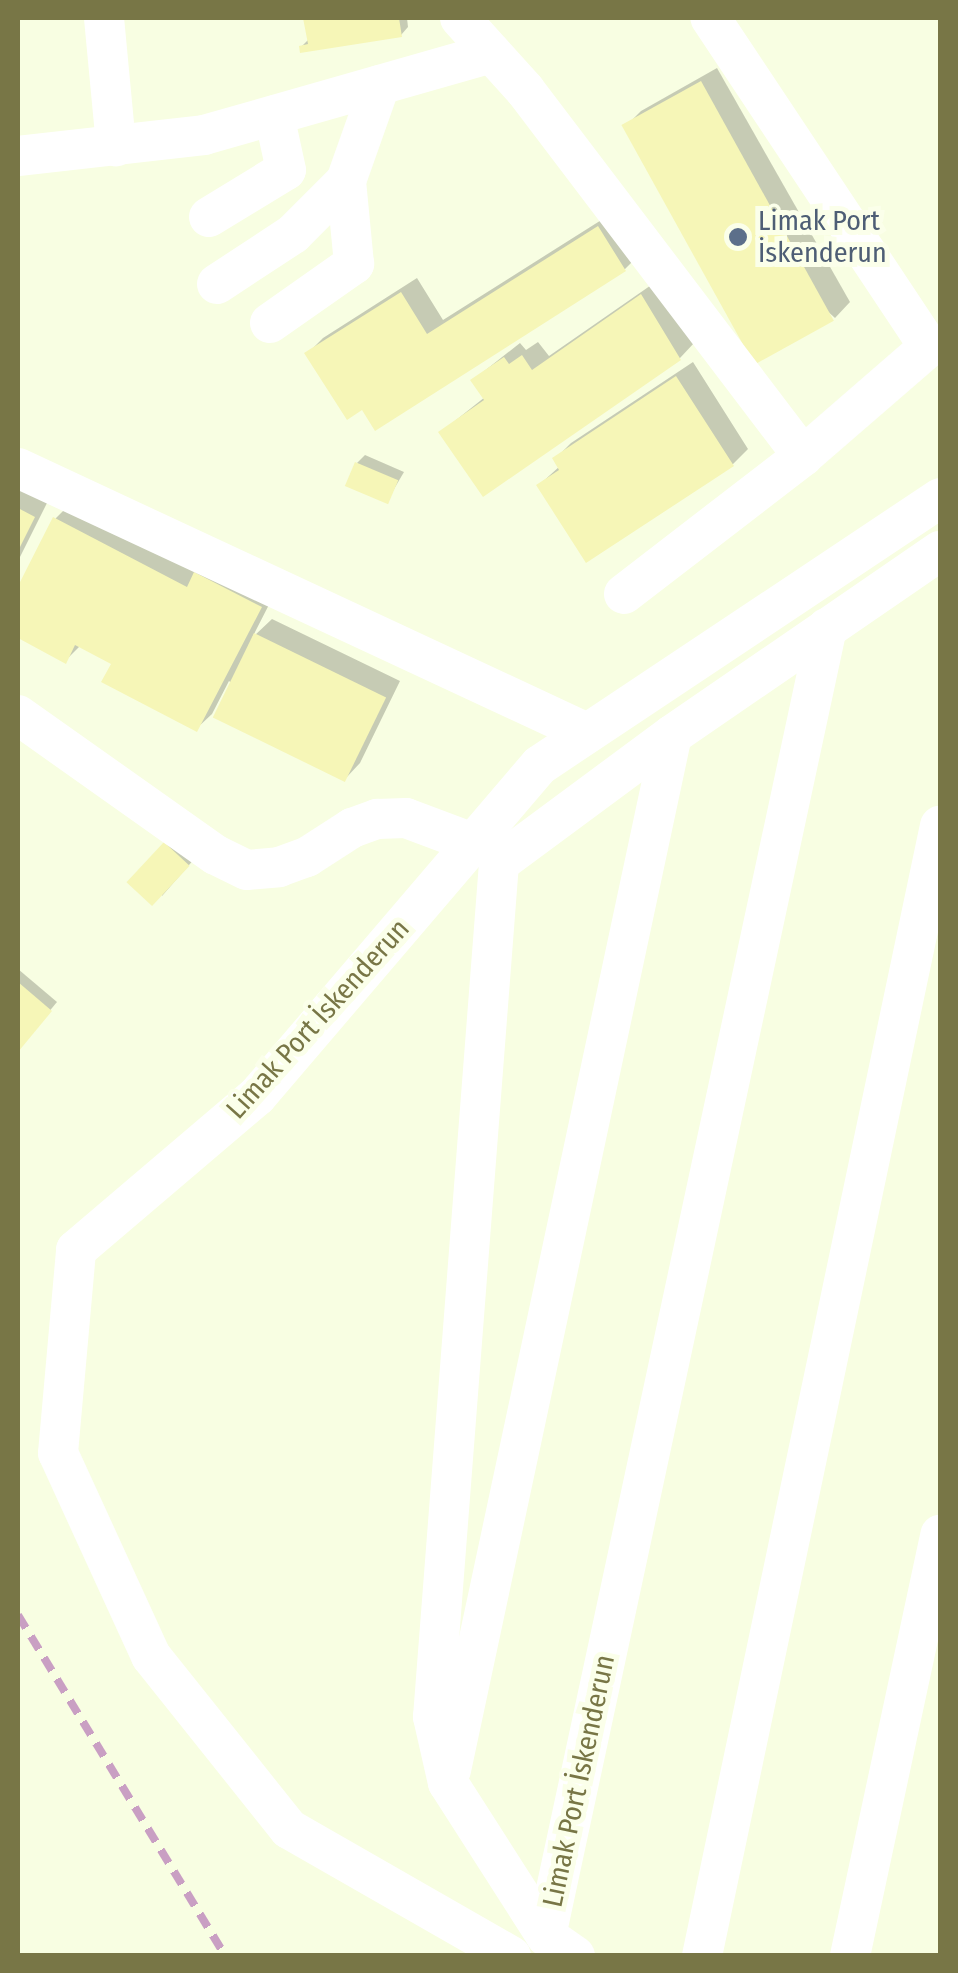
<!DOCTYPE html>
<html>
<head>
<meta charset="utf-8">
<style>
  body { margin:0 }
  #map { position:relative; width:958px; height:1973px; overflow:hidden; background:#f8fee2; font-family:"Fira Sans Condensed",sans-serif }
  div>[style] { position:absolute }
  .shadow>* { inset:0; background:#0003 }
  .building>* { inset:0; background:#f6f6b7; transform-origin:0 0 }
  .minor>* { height:40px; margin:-20px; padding:0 20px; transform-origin:20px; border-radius:20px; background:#fff }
  .rail>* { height:8px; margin-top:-4px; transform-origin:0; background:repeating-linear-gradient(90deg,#c99fc3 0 15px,transparent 0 25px) }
  .dots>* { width:28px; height:28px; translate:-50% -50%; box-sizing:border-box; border:5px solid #fbffea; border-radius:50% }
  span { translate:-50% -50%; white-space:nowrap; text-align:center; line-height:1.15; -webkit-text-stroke:10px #fbffea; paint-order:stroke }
  .service-label { font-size:28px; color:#4e5e75 }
  .left { translate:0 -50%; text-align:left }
  .street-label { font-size:28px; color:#787646 }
  .frame { position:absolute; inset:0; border:20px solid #787646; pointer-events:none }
</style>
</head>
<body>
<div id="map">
  <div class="shadow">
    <i style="clip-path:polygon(307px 18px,407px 18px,408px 27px,401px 35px,301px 47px,309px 39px)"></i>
    <i style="clip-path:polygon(717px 68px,850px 302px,835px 318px,625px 127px,641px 111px)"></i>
    <i style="clip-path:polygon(614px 212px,640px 254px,625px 269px,363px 406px,308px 353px,323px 338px,417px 278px,443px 320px)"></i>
    <i style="clip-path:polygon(657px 281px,695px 342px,680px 358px,484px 494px,441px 432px,485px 397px,473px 380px,520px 343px,526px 350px,538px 342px,549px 356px)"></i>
    <i style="clip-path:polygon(693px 362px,748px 449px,733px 464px,539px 485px,560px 466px,555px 459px,571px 443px)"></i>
    <i style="clip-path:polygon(365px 455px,404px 472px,387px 501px,357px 463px)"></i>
    <i style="clip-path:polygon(18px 485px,48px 501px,18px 561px)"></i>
    <i style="clip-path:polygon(71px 503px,276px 591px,252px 638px,272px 619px,400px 681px,360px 763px,345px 779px,229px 681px,212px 714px,196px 729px,114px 662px,81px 645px,65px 661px,18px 635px,18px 592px,56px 518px)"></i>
    <i style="clip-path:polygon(165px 844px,196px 857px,162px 896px)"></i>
    <i style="clip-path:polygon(18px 969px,57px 1002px,18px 1049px)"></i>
  </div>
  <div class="building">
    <i style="clip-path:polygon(303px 18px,399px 18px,402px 37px,300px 53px,299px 46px,308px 44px)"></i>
    <i style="left:701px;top:81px;width:274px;height:91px;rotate:61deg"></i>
    <i style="clip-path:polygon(598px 226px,626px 271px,375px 431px,362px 410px,347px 420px,304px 353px,401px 292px,427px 334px)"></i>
    <i style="clip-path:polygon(641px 294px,681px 360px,483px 497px,438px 432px,484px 400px,470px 380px,504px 357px,509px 364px,522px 355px,532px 370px)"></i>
    <i style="clip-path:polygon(676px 376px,734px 466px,586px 563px,536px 485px,559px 470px,552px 458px)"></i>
    <i style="left:355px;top:462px;width:47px;height:26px;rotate:23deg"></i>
    <i style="clip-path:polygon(18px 508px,35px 517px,18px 551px)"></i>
    <i style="clip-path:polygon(53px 517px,187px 587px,194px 572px,262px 607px,197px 732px,101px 682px,111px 664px,75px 645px,66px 664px,18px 638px,18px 586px)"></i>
    <i style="left:254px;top:633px;width:147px;height:94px;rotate:26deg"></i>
    <i style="left:164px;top:842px;width:35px;height:55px;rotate:43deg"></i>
    <i style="clip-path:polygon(18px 982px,52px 1011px,18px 1052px)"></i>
  </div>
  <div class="minor">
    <i style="left:104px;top:18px;width:129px;rotate:84.6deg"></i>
    <i style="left:460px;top:18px;width:97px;rotate:47.9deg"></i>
    <i style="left:525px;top:90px;width:460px;rotate:52.8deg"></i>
    <i style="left:18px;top:156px;width:187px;rotate:-6.4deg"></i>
    <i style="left:204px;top:135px;width:299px;rotate:-15.9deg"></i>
    <i style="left:209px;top:217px;width:90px;rotate:-31.4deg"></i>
    <i style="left:286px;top:170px;width:56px;rotate:-102.3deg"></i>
    <i style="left:217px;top:284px;width:91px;rotate:-33.3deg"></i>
    <i style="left:293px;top:234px;width:75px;rotate:-45deg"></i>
    <i style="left:346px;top:181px;width:102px;rotate:-70.5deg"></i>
    <i style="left:270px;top:323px;width:103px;rotate:-35.1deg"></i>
    <i style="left:354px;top:264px;width:83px;rotate:-95.5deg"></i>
    <i style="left:18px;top:468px;width:628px;rotate:24.97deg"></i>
    <i style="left:624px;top:594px;width:226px;rotate:-37.6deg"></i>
    <i style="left:803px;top:456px;width:167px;rotate:-40.9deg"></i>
    <i style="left:929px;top:347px;width:395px;rotate:-123.6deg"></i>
    <i style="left:18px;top:715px;width:242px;rotate:35.3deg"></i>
    <i style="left:216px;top:855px;width:34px;rotate:26deg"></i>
    <i style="left:247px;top:870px;width:32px;rotate:-5deg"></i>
    <i style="left:279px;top:867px;width:30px;rotate:-20deg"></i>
    <i style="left:307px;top:857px;width:54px;rotate:-32.8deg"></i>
    <i style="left:352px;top:828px;width:27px;rotate:-20deg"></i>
    <i style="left:377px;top:819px;width:29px;rotate:-2deg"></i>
    <i style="left:406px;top:818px;width:72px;rotate:20.5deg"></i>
    <i style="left:451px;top:1770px;width:1058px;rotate:-77.95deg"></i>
    <i style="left:546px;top:1936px;width:1338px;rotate:-77.88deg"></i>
    <i style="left:511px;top:1956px;width:256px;rotate:-150.2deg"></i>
    <i style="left:289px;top:1829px;width:221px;rotate:-128.6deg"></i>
    <i style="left:151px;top:1656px;width:223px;rotate:-114.6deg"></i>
    <i style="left:58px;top:1453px;width:204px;rotate:-84.9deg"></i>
    <i style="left:76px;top:1250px;width:238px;rotate:-40.4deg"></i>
    <i style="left:257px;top:1096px;width:435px;rotate:-49.5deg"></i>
    <i style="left:540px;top:765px;width:481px;rotate:-33.7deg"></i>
    <i style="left:575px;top:1956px;width:35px;rotate:-145deg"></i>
    <i style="left:546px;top:1936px;width:182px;rotate:-122.6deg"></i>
    <i style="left:448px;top:1783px;width:68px;rotate:-102.8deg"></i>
    <i style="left:433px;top:1717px;width:857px;rotate:-85.58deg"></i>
    <i style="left:499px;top:863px;width:215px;rotate:-36.5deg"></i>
    <i style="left:672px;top:735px;width:325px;rotate:-34.5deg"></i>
    <i style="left:702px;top:1956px;width:1155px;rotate:-78.11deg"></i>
    <i style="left:850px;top:1956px;width:431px;rotate:-77.9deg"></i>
  </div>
  <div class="rail">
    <i style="left:18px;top:1615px;width:399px;rotate:58.7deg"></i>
  </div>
  <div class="dots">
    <i style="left:738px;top:237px;background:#5c6f8a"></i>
  </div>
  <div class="service-label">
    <span class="left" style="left:758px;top:237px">Limak Port<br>İskenderun</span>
  </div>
  <div class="street-label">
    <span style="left:318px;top:1019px;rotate:-48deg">Limak Port İskenderun</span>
    <span style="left:579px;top:1781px;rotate:-78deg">Limak Port İskenderun</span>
  </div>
  <div class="frame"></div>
</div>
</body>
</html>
